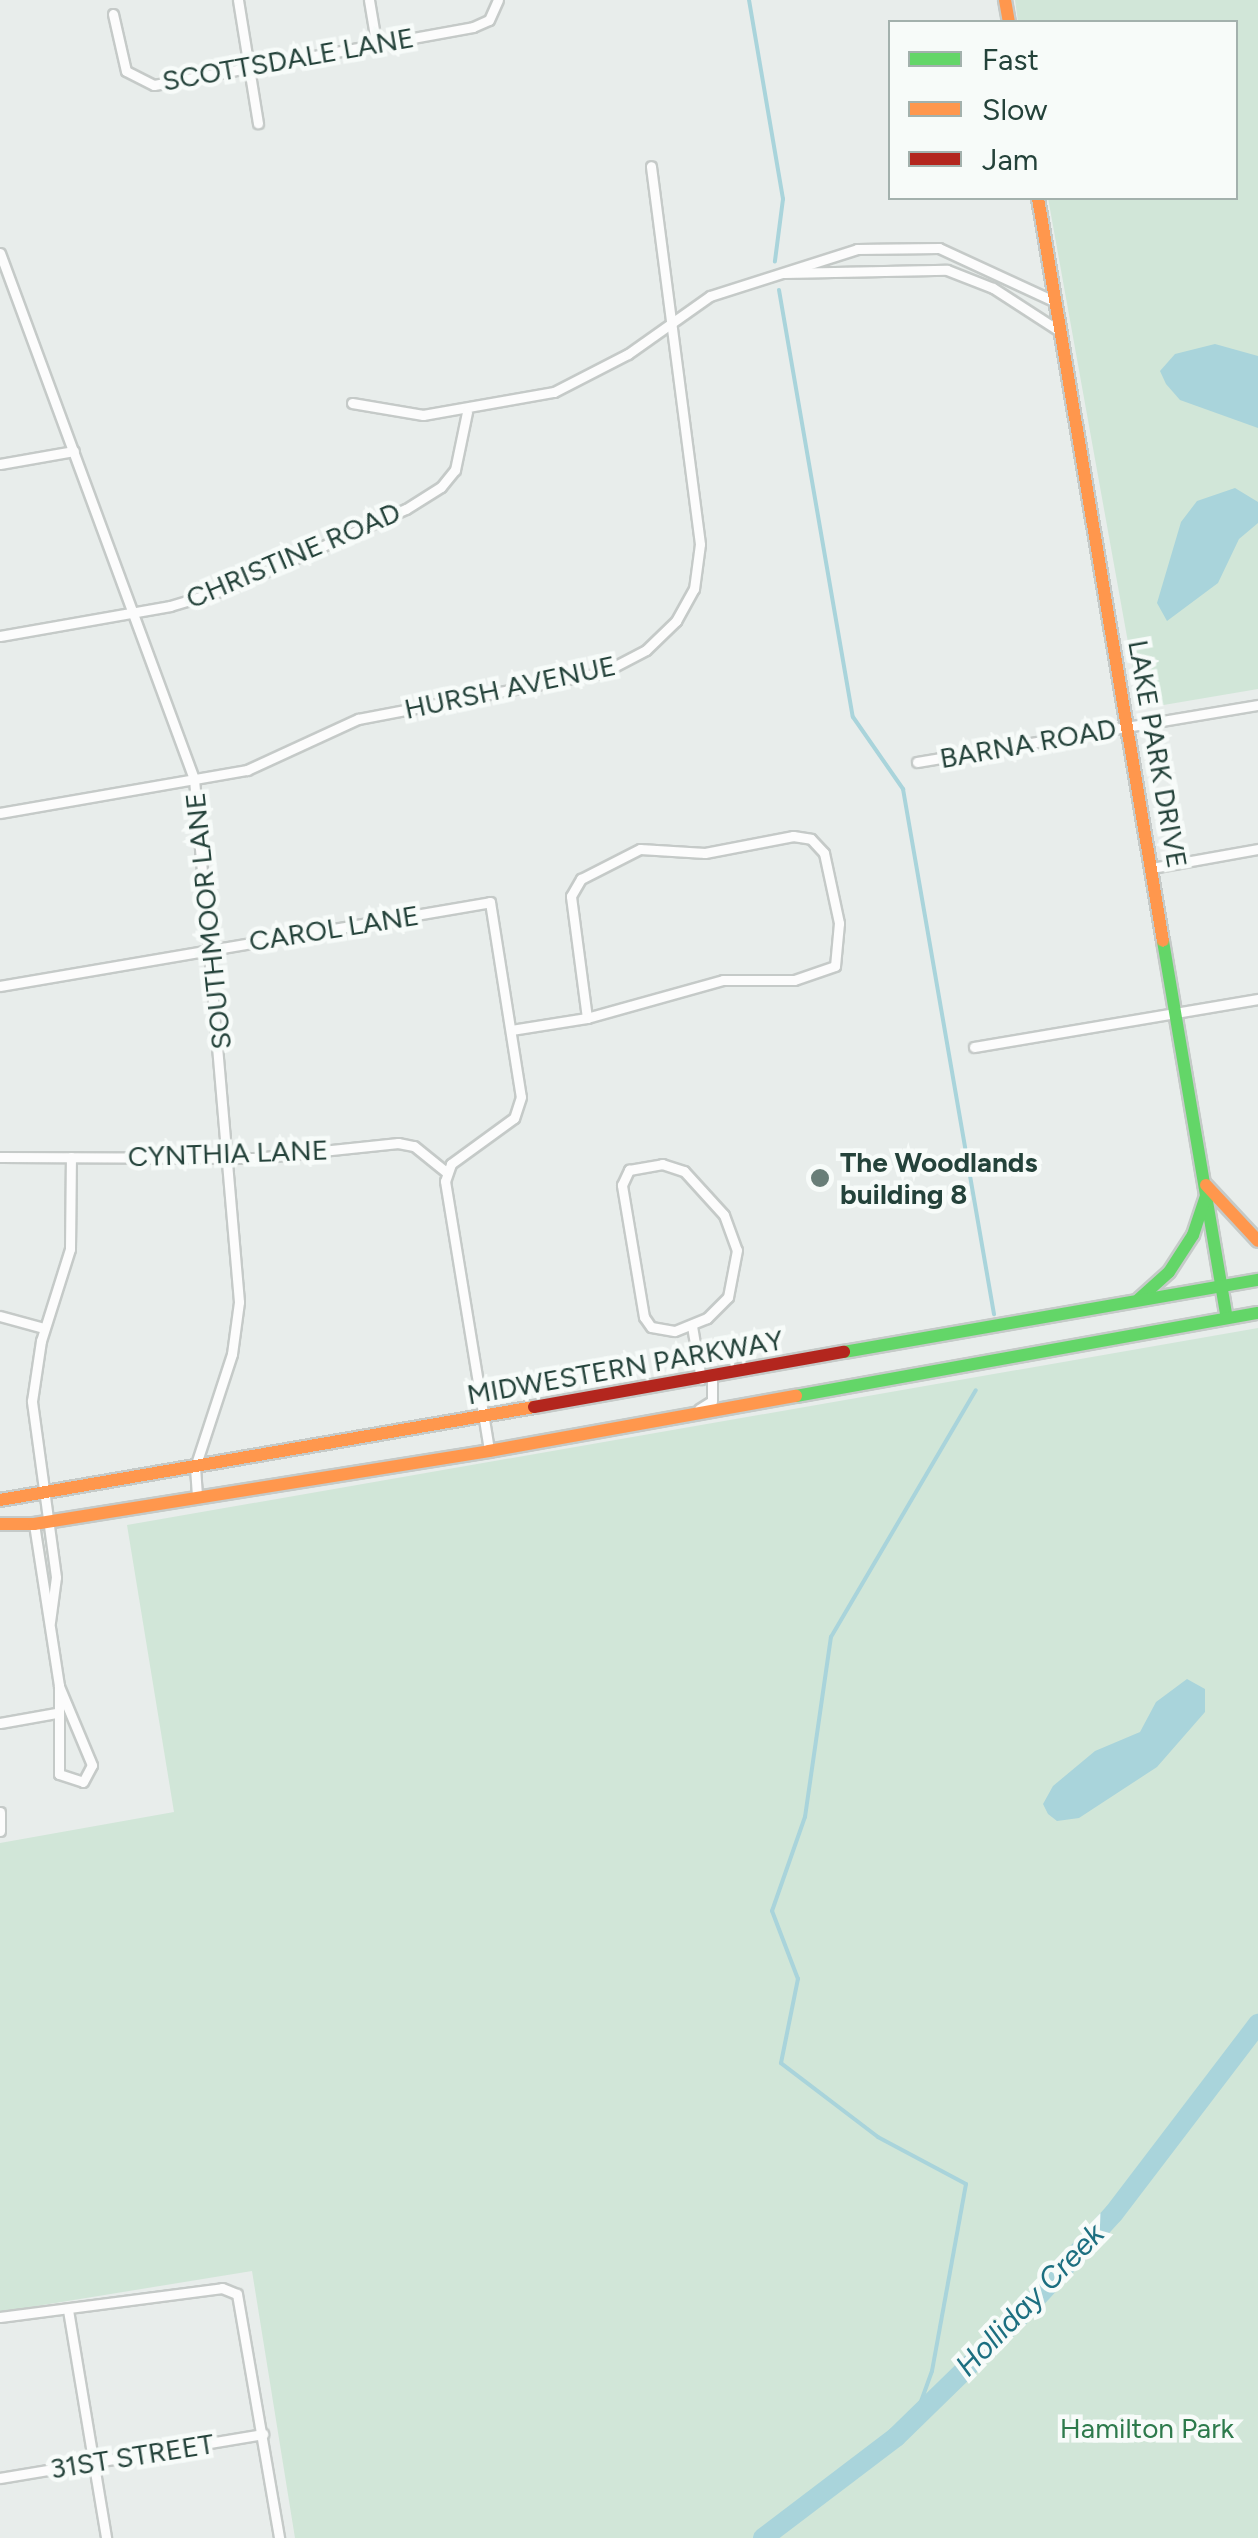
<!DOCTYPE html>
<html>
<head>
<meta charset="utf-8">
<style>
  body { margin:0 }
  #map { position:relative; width:1258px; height:2538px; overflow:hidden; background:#e8edeb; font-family:Figtree,sans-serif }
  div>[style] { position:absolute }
  .green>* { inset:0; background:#d1e6d8 }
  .water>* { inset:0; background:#a9d4db }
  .stream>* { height:4px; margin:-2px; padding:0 2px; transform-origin:2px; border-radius:2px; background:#a9d4db }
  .river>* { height:20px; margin:-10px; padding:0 10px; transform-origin:10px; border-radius:10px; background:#a9d4db }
  .roads { filter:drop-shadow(2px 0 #c5cac8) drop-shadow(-2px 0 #c5cac8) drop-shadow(0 2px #c5cac8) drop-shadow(0 -2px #c5cac8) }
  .street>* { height:9px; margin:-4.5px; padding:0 4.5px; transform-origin:4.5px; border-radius:4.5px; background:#fcfcfc }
  .fast>* { height:12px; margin:-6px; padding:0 6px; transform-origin:6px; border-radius:6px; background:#63d668 }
  .slow>* { height:12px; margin:-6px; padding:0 6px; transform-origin:6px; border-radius:6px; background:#ff974d }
  .jam>* { height:12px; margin:-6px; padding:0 6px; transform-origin:6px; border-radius:6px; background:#b3261e }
  .dots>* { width:28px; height:28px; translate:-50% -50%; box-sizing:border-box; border:5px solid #f7fbf9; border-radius:50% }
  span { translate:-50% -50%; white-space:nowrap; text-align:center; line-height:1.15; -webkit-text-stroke:9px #f7fbf9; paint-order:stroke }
  .street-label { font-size:28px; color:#24423a }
  .poi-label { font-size:28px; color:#24423a; font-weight:700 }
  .left { translate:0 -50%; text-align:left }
  .park-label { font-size:28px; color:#2d7a4b }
  .water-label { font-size:30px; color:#1c6f80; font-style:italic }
  .legend { position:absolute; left:888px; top:20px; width:350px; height:180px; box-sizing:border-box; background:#f7fbf9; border:2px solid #a3b1ad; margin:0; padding:12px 18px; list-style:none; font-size:30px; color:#24423a }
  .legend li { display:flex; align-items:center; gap:20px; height:50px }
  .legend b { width:50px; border:2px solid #a3b1ad }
</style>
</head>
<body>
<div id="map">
  <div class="green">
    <i style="clip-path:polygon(1015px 0,1258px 0,1258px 689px,1140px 709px,1048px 198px,1236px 198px,1236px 22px,1018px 22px)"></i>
    <i style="clip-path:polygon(1258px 1328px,1258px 2538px,295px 2538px,252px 2271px,0 2312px,0 1843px,174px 1812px,127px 1525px)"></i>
  </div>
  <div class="water">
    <i style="clip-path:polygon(1215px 344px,1258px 356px,1258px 428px,1180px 400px,1166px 384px,1160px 371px,1175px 354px)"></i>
    <i style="clip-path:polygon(1235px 488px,1258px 502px,1258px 523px,1239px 539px,1218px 583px,1167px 621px,1157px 603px,1181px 522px,1197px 501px)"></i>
    <i style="clip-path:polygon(1187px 1679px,1205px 1689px,1205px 1712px,1157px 1767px,1079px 1818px,1057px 1821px,1048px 1814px,1043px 1804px,1053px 1786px,1095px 1751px,1140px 1732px,1156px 1702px)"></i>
  </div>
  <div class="stream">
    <i style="left:749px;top:0;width:202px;rotate:80.3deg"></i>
    <i style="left:783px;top:199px;width:63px;rotate:97.4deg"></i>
    <i style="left:779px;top:290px;width:433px;rotate:80.2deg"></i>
    <i style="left:853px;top:717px;width:88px;rotate:55.2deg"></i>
    <i style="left:903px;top:789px;width:533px;rotate:80.17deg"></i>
    <i style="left:915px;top:2418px;width:50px;rotate:-70.1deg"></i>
    <i style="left:932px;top:2371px;width:190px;rotate:-79.7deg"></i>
    <i style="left:966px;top:2184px;width:100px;rotate:-151.9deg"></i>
    <i style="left:878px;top:2137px;width:122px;rotate:-142.7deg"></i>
    <i style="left:781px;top:2063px;width:86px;rotate:-78.6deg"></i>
    <i style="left:798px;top:1979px;width:73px;rotate:-110.9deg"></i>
    <i style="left:772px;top:1911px;width:100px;rotate:-70.7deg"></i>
    <i style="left:805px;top:1817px;width:182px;rotate:-81.8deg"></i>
    <i style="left:831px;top:1637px;width:286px;rotate:-59.6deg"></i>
  </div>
  <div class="river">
    <i style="left:763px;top:2538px;width:167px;rotate:-37.2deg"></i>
    <i style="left:896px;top:2437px;width:173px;rotate:-44.3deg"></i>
    <i style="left:1020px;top:2316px;width:139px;rotate:-47.6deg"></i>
    <i style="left:1114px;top:2213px;width:238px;rotate:-52.7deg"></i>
  </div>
  <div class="roads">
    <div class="street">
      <i style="left:238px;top:0;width:125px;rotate:80.8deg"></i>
      <i style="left:369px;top:0;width:43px;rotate:80.5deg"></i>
      <i style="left:113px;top:14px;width:58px;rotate:77.2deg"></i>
      <i style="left:126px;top:71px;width:31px;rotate:27deg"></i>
      <i style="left:154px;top:85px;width:324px;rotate:-10.3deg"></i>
      <i style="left:473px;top:27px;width:17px;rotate:-24deg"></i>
      <i style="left:489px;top:20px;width:22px;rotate:-66deg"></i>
      <i style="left:0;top:253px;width:561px;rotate:69.75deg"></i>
      <i style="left:194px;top:779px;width:525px;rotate:85.08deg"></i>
      <i style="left:239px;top:1302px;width:52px;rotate:97.7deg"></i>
      <i style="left:232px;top:1354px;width:119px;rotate:108.1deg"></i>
      <i style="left:195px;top:1467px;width:29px;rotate:86deg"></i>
      <i style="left:784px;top:273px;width:163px;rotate:-1.1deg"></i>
      <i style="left:947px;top:270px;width:49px;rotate:21.4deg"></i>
      <i style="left:993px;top:288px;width:81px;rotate:32.9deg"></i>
      <i style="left:352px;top:403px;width:72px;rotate:9.6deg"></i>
      <i style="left:423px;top:415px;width:133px;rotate:-10deg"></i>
      <i style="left:554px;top:392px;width:83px;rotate:-27.2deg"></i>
      <i style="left:628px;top:354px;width:100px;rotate:-35.3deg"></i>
      <i style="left:710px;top:296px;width:154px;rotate:-17.7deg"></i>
      <i style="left:857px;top:249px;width:82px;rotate:-0.7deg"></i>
      <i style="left:939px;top:248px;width:129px;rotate:24.8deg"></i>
      <i style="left:0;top:464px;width:75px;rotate:-10deg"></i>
      <i style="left:0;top:636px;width:173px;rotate:-10deg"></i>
      <i style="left:170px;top:606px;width:59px;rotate:-16.6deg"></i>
      <i style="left:227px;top:589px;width:196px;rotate:-24.1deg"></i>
      <i style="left:406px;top:509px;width:41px;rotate:-32.2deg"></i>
      <i style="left:441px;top:487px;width:22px;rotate:-51deg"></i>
      <i style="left:455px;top:470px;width:59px;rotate:-78.3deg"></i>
      <i style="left:917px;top:762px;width:346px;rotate:-9.5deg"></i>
      <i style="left:0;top:813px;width:251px;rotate:-9.9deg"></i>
      <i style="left:247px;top:770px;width:122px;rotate:-24.7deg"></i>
      <i style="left:358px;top:719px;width:250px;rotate:-10.8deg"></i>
      <i style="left:604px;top:672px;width:47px;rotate:-27.6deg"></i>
      <i style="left:646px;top:650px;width:42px;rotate:-44deg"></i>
      <i style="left:676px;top:621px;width:37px;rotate:-61deg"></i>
      <i style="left:694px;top:589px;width:45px;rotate:-82.4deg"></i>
      <i style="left:700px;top:544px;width:381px;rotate:-97.4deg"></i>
      <i style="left:793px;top:836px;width:18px;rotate:9deg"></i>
      <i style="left:811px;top:839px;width:19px;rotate:47deg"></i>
      <i style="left:824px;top:853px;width:72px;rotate:77.9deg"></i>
      <i style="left:839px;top:923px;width:43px;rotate:95.3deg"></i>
      <i style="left:835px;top:966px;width:43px;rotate:161.1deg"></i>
      <i style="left:794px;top:980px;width:71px;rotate:180deg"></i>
      <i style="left:723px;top:980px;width:141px;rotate:164.4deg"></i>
      <i style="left:587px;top:1018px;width:123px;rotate:-97.5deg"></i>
      <i style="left:571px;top:896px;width:20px;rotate:-60deg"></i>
      <i style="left:581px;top:879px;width:66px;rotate:-27deg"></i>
      <i style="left:640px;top:849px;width:65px;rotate:3.5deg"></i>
      <i style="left:705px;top:853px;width:90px;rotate:-10.9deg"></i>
      <i style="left:1152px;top:868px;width:108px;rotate:-10.2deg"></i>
      <i style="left:0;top:986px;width:497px;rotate:-9.7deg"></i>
      <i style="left:490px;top:902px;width:197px;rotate:81deg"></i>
      <i style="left:521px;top:1097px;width:22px;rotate:108deg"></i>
      <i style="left:514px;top:1118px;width:78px;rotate:143.9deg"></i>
      <i style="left:451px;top:1164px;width:18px;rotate:109deg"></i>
      <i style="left:445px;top:1181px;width:274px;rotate:80.7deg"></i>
      <i style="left:511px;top:1030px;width:77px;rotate:-9deg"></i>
      <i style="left:974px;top:1047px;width:288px;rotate:-9.6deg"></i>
      <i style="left:0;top:1157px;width:255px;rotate:0.2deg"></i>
      <i style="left:255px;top:1158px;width:144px;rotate:-6deg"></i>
      <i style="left:398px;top:1143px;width:16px;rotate:11deg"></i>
      <i style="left:414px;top:1146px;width:41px;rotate:39.1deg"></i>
      <i style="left:662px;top:1164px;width:23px;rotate:18deg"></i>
      <i style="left:684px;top:1171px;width:59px;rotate:47.7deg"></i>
      <i style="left:724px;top:1215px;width:37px;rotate:70deg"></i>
      <i style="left:737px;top:1250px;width:48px;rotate:100.8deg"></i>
      <i style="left:728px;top:1297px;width:30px;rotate:135deg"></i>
      <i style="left:707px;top:1318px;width:35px;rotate:158deg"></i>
      <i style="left:674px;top:1331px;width:23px;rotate:-170deg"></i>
      <i style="left:651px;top:1327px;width:12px;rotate:-125deg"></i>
      <i style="left:644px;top:1317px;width:134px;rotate:-99.5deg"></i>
      <i style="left:622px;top:1185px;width:17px;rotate:-65deg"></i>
      <i style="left:629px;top:1170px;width:34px;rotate:-10deg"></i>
      <i style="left:0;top:1316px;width:46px;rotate:15.3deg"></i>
      <i style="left:692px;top:1326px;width:54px;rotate:80.4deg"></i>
      <i style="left:699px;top:1409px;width:15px;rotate:-32deg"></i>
      <i style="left:712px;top:1401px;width:24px;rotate:-90deg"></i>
      <i style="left:34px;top:1524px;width:164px;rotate:81.2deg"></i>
      <i style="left:59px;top:1686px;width:88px;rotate:90deg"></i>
      <i style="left:59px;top:1774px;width:25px;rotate:18deg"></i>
      <i style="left:83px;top:1782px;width:19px;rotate:-62deg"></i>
      <i style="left:92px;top:1765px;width:86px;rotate:-112.7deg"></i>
      <i style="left:50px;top:1622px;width:45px;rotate:-82.4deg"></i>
      <i style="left:56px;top:1577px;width:178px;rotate:-97.8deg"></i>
      <i style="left:32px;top:1401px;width:61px;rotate:-81.5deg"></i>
      <i style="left:41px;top:1341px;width:96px;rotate:-72.5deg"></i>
      <i style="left:70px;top:1249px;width:92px;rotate:-89.4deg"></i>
      <i style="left:0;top:1723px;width:57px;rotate:-10.1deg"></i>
      <i style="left:0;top:1812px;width:19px;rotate:90deg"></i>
      <i style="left:68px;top:2310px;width:231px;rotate:80.5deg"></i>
      <i style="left:0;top:2317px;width:224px;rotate:-7.4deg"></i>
      <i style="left:222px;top:2288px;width:16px;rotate:22deg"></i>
      <i style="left:237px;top:2294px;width:248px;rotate:80.2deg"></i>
      <i style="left:0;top:2478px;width:267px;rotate:-9.5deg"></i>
    </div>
    <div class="fast">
      <i style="left:1163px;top:941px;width:382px;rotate:80.4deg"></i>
      <i style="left:1139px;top:1299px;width:40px;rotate:-42deg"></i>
      <i style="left:1169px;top:1272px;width:44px;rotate:-57deg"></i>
      <i style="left:1193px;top:1235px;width:41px;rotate:-71.6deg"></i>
      <i style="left:844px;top:1352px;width:420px;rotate:-9.9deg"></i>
      <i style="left:796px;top:1396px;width:469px;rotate:-10.2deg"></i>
    </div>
    <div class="slow">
      <i style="left:1005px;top:0;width:22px;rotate:80deg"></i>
      <i style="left:1038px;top:198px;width:753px;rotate:80.45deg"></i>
      <i style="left:1206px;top:1185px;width:76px;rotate:47.1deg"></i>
      <i style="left:0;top:1500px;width:542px;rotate:-9.88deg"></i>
      <i style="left:0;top:1524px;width:34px"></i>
      <i style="left:34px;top:1524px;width:461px;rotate:-9.1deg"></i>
      <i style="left:489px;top:1451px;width:312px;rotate:-10.2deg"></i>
    </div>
    <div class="jam">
      <i style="left:534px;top:1407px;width:315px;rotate:-10.1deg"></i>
    </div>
  </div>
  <div class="dots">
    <i style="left:820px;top:1178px;background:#697e78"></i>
  </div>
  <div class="street-label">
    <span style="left:288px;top:59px;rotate:-10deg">SCOTTSDALE LANE</span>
    <span style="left:293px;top:555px;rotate:-23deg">CHRISTINE ROAD</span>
    <span style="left:510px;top:687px;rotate:-12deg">HURSH AVENUE</span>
    <span style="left:1028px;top:743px;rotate:-10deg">BARNA ROAD</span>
    <span style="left:1158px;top:754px;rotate:80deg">LAKE PARK DRIVE</span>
    <span style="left:208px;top:921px;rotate:-96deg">SOUTHMOOR LANE</span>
    <span style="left:334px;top:928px;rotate:-9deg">CAROL LANE</span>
    <span style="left:228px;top:1153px;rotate:-2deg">CYNTHIA LANE</span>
    <span style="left:625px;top:1367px;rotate:-10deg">MIDWESTERN PARKWAY</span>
    <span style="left:132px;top:2456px;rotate:-9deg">31ST STREET</span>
  </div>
  <div class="poi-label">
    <span class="left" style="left:840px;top:1178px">The Woodlands<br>building 8</span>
  </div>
  <div class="park-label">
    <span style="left:1147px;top:2428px">Hamilton Park</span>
  </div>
  <div class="water-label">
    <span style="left:1030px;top:2300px;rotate:-46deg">Holliday Creek</span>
  </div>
  <ul class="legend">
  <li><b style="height:12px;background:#63d668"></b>Fast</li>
  <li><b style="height:12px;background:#ff974d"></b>Slow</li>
  <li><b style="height:12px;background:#b3261e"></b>Jam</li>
  </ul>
</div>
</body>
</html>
